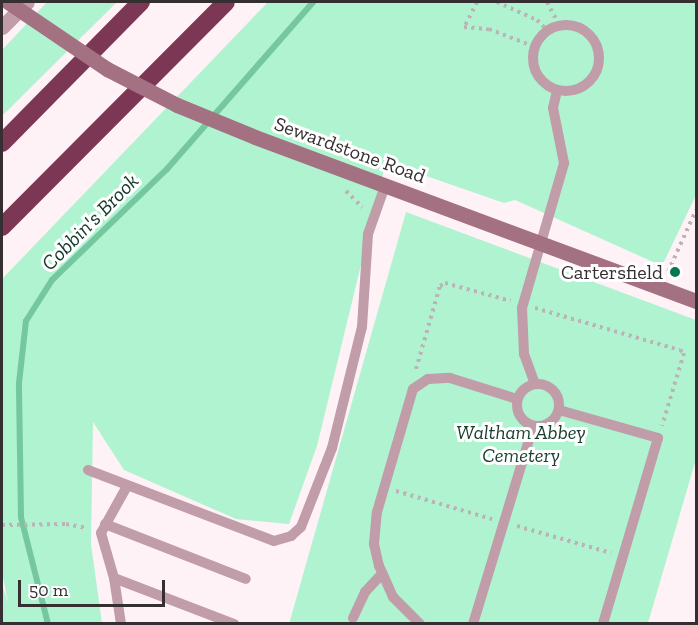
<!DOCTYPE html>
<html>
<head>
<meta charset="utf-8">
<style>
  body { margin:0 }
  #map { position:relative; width:698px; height:625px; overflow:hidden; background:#fff2f6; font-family:"Zilla Slab",serif }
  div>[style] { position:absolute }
  .green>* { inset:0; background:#aff3d0 }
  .stream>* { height:6px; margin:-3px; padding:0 3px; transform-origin:3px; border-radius:3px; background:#74c79f }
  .path>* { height:4px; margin-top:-2px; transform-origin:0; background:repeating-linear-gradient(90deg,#bdb2b5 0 3px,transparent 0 7.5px) }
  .lane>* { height:10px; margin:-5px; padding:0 5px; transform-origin:5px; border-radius:5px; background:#c09da9 }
  .lane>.ring { margin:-5px; padding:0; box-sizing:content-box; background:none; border:10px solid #c09da9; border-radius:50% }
  .street>* { height:15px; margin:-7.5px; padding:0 7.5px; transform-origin:7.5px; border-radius:7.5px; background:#c09da9 }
  .secondary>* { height:15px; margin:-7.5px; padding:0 7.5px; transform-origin:7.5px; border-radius:7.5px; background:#a47183 }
  .highway>* { height:18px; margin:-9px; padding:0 9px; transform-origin:9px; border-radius:9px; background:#7b3753 }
  .secondary-bridge>* { height:15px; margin:-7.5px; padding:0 7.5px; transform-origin:7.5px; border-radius:7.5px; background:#a47183 }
  .dots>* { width:16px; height:16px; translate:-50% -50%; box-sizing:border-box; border:3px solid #fff; border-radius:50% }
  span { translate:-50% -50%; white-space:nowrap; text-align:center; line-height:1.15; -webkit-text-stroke:6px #fff; paint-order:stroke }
  .street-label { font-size:20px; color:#362f31 }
  .poi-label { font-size:20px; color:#362f31 }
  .right { translate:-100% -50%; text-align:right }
  .park-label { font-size:20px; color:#1b402f; font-style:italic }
  .water-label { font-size:21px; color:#143929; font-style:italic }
  .frame { position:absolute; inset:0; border:3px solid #362f31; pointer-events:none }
  .scale { position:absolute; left:18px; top:580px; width:147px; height:27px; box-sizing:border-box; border:3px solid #362f31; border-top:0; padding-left:8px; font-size:18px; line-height:21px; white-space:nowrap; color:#362f31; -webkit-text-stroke:4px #fff; paint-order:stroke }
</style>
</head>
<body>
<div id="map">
  <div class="green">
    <i style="clip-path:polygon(47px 2px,117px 2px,2px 116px,2px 50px)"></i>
    <i style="clip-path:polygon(268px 2px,696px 2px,696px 195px,662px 266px,515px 200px,504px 203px,386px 162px,317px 446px,289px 524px,236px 519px,124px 470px,93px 422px,91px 544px,102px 623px,2px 623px,2px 584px,8px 603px,2px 572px,2px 279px)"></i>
    <i style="clip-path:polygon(406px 212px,696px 320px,696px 459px,648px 623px,289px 624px)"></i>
  </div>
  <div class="stream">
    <i style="left:48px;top:624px;width:110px;rotate:-104.2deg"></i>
    <i style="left:21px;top:517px;width:134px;rotate:-90.9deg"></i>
    <i style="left:19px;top:383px;width:62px;rotate:-83.6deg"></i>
    <i style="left:26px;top:321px;width:49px;rotate:-57.6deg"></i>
    <i style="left:52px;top:280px;width:160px;rotate:-44deg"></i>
    <i style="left:167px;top:169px;width:222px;rotate:-48.8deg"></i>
  </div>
  <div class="path">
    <i style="left:477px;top:2px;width:28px;rotate:117deg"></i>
    <i style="left:464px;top:27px;width:25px;rotate:5deg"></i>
    <i style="left:489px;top:29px;width:49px;rotate:21.4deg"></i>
    <i style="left:497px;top:2px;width:44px;rotate:24.2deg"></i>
    <i style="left:537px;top:20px;width:16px;rotate:45deg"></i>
    <i style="left:547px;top:2px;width:27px;rotate:62deg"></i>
    <i style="left:346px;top:191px;width:23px;rotate:45deg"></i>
    <i style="left:668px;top:272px;width:68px;rotate:-65.7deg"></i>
    <i style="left:535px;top:308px;width:151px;rotate:16.2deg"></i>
    <i style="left:680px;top:350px;width:5px;rotate:37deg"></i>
    <i style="left:684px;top:353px;width:76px;rotate:106.8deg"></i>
    <i style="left:416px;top:369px;width:86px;rotate:-73.9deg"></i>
    <i style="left:440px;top:286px;width:6px;rotate:-31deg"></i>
    <i style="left:445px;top:283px;width:68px;rotate:15.3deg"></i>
    <i style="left:396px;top:491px;width:100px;rotate:16.3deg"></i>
    <i style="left:2px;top:525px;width:64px;rotate:-0.9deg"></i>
    <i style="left:66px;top:524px;width:21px;rotate:11deg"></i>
    <i style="left:517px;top:526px;width:98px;rotate:16deg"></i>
  </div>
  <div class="lane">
    <i class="ring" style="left:533px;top:25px;width:56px;height:56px"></i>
    <i class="ring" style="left:517px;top:384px;width:32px;height:32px"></i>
    <i style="left:535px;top:384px;width:32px;rotate:-110deg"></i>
    <i style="left:524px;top:354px;width:46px;rotate:-92.5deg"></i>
    <i style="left:522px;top:308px;width:151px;rotate:-73.8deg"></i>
    <i style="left:564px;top:163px;width:56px;rotate:-101.3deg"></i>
    <i style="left:553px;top:108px;width:18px;rotate:-77deg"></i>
    <i style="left:559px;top:410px;width:103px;rotate:15.8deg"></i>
    <i style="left:658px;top:438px;width:194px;rotate:106.5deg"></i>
    <i style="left:88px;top:470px;width:199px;rotate:20.9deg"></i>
    <i style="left:274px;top:541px;width:18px;rotate:-16deg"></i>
    <i style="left:291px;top:536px;width:13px;rotate:-42deg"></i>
    <i style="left:301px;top:527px;width:85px;rotate:-68.6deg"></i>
    <i style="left:332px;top:448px;width:125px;rotate:-76.1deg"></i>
    <i style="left:362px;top:327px;width:93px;rotate:-86.3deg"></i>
    <i style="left:368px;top:234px;width:51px;rotate:-70.5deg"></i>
    <i style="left:126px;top:488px;width:51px;rotate:119.1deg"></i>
    <i style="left:101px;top:533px;width:47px;rotate:73.9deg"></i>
    <i style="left:114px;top:578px;width:129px;rotate:21deg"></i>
    <i style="left:105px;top:524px;width:151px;rotate:21.3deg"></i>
    <i style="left:114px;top:578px;width:47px;rotate:81.3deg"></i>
    <i style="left:353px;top:618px;width:29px;rotate:-65deg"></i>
    <i style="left:365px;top:592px;width:25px;rotate:-47deg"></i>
    <i style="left:420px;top:624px;width:38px;rotate:-135deg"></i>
    <i style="left:393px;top:597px;width:34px;rotate:-114deg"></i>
    <i style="left:379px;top:566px;width:23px;rotate:-103deg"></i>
    <i style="left:374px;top:544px;width:32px;rotate:-85deg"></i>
    <i style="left:377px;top:512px;width:128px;rotate:-73.7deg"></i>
    <i style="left:413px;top:389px;width:18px;rotate:-34deg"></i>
    <i style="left:428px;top:379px;width:22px;rotate:-3deg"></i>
    <i style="left:450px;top:378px;width:70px;rotate:17.4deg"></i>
    <i style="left:473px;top:624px;width:207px;rotate:-73.1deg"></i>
  </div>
  <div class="street">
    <i style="left:2px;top:27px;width:35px;rotate:-45deg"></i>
  </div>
  <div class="secondary">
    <i style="left:255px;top:137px;width:471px;rotate:20.4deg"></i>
  </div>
  <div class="highway">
    <i style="left:2px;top:143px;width:198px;rotate:-45.4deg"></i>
    <i style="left:2px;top:227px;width:317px;rotate:-45.1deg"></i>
  </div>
  <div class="secondary-bridge">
    <i style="left:8px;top:2px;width:120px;rotate:34.1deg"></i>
    <i style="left:107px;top:69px;width:79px;rotate:27.2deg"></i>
    <i style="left:177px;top:105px;width:84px;rotate:22.3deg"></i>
  </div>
  <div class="dots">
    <i style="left:675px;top:272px;background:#077651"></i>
  </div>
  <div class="street-label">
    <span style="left:350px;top:150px;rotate:20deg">Sewardstone Road</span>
  </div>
  <div class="poi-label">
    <span class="right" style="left:663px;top:272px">Cartersfield</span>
  </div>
  <div class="park-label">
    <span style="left:521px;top:444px">Waltham Abbey<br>Cemetery</span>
  </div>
  <div class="water-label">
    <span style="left:90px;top:222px;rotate:-45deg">Cobbin's Brook</span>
  </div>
  <div class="frame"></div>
  <div class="scale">50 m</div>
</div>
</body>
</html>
